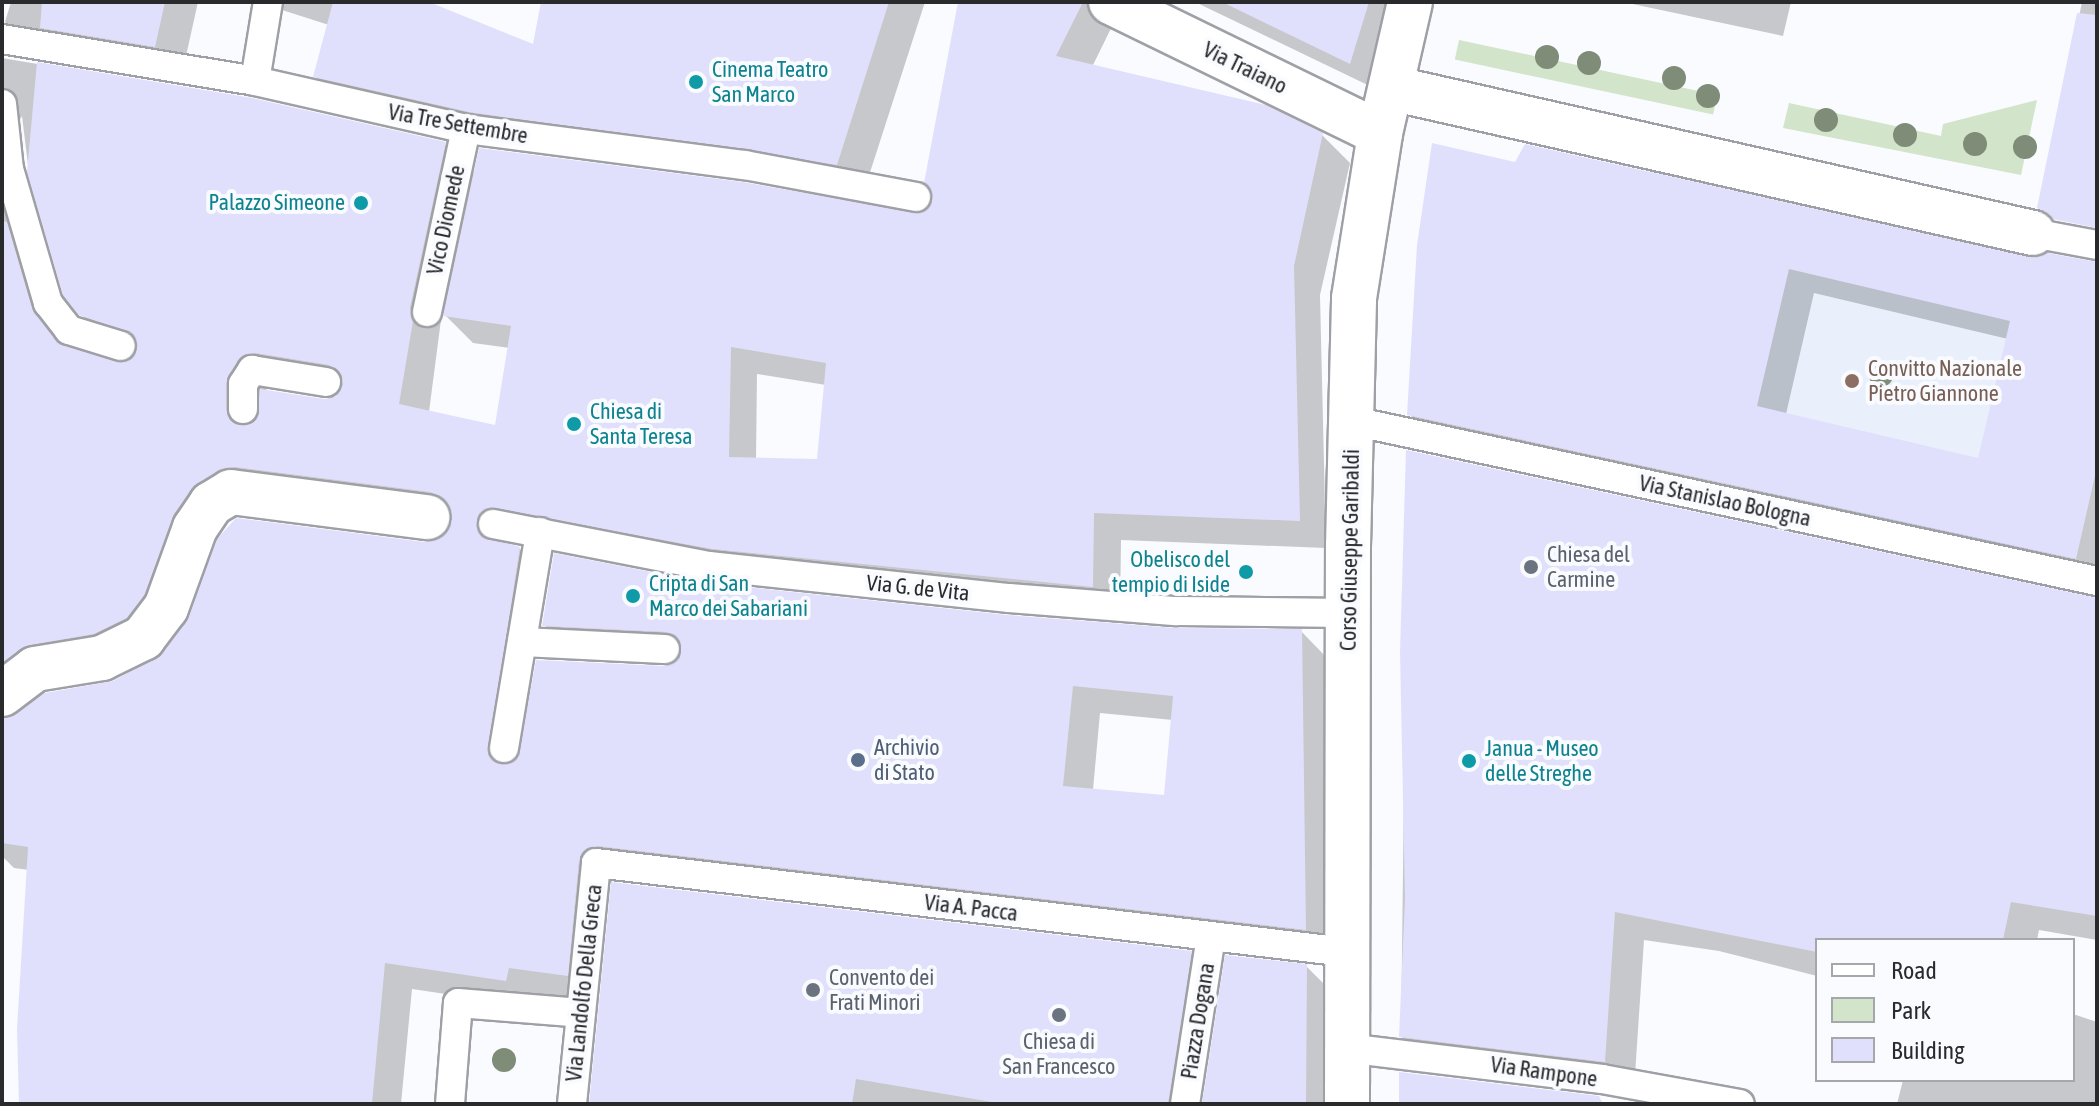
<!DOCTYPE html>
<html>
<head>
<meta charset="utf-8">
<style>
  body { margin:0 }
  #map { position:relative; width:2099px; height:1106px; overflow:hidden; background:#f9fbfe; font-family:"Asap Condensed",sans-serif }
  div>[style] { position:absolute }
  .built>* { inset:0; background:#e9f0fc; transform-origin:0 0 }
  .green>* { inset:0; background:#d2e4ca; transform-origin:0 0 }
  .shadow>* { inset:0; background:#0003 }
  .building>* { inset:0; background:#e0e0fd }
  .roads { filter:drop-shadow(2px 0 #9ea0a5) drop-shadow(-2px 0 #9ea0a5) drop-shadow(0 2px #9ea0a5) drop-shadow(0 -2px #9ea0a5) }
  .lane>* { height:28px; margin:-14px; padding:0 14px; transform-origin:14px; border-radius:14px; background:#fff }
  .street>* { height:44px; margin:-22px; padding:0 22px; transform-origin:22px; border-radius:22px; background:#fff }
  .trees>* { width:24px; height:24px; margin:-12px; border-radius:50%; background:#7e8c78 }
  .dots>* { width:22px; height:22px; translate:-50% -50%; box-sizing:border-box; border:4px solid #f9fbfe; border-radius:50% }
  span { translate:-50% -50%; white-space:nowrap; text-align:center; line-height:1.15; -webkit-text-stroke:8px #f9fbfe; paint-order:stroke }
  .street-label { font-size:22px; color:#292a2c }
  .culture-label { font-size:22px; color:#0d838f }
  .left { translate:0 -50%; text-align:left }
  .right { translate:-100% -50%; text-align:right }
  .education-label { font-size:22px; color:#785e54 }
  .worship-label { font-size:22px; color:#5b616d }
  .service-label { font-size:22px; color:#4e5e75 }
  .frame { position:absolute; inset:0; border:4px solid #292a2c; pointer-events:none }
  .legend { position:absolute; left:1815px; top:938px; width:260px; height:144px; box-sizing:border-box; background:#f9fbfe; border:2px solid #a6a7aa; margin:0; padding:10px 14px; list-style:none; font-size:24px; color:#292a2c }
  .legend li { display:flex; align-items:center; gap:16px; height:40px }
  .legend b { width:40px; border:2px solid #a6a7aa }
</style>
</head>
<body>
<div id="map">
  <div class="built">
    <i style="left:1655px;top:162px;width:453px;height:297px;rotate:13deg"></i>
  </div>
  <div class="green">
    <i style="left:1459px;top:40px;width:264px;height:20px;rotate:12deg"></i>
    <i style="clip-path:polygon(2037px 100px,2021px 175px,1783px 128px,1789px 103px,1941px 136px,1943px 124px)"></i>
  </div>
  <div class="shadow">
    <i style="clip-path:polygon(11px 2px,198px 2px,182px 74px,33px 49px,5px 22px)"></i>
    <i style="clip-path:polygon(257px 2px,422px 2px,534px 47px,580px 2px,925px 2px,864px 191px,343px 104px,315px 76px,329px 25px)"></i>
    <i style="clip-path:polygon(evenodd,960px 2px,1124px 2px,1092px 67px,1322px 135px,1350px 163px,1320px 295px,1326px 548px,1121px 540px,1120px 614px,508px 539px,505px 545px,519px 548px,547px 576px,516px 760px,679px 658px,571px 653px,544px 625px,707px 585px,1007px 617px,1175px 630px,1301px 631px,1328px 659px,1332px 957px,618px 874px,606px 889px,595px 1002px,536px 995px,533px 1007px,412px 989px,401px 1104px,21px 1104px,29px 870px,14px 868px,2px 856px,2px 58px,251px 100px,445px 144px,476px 175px,913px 216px,931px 209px,960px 2px,22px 116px,28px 165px,81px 314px,109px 342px,137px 351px,124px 365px,68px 349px,59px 338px,12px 134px,22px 116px,960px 2px,442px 312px,473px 343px,510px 348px,497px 428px,429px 412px,442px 312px,960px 2px,757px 374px,826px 385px,819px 461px,756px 460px,757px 374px,960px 2px,274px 381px,342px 390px,324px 401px,265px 391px,274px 381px,960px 2px,262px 396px,260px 418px,254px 422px,255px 404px,262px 396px,960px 2px,263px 494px,451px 518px,448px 534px,113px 683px,7px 718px,6px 712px,48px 676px,122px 661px,218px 517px,263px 494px,960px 2px,1100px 713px,1173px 720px,1166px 798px,1093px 790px,1100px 713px)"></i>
    <i style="clip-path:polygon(1195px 2px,1404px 2px,1378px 90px)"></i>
    <i style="clip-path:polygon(1623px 2px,1791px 2px,1783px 36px)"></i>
    <i style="clip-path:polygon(2082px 2px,2097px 2px,2097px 211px,2047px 173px)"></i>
    <i style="clip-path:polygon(evenodd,1516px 164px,2028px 259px,2097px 266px,2097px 582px,1435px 440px,1409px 414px,1516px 164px,1814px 293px,2008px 339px,1979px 461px,1786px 414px,1814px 293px)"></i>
    <i style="clip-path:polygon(1408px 452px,2097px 600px,2097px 940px,2039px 930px,2037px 940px,1817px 940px,1817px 976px,1719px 951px,1644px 940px,1634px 1090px,1431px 1066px,1401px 1036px)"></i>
    <i style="clip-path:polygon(1191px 953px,1218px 980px,1199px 1104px,590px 1104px)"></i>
    <i style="clip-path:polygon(1306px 966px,1334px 994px,1333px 1104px,1204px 1104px)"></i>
    <i style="clip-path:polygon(2073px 1014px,2097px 1022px,2097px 1104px,1897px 1104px,1903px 1080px,2073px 1080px)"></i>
  </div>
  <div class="building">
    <i style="clip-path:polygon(42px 2px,165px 2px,155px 47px,40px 28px)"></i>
    <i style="clip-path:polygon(333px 2px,429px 2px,533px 44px,541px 2px,889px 2px,837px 165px,469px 112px,313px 77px)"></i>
    <i style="clip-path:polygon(evenodd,958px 2px,1083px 2px,1056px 56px,1266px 105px,1323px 133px,1294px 266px,1300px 521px,1094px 513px,1093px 587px,712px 549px,488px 508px,477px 520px,481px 536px,520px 547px,488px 755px,502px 765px,518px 758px,536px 660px,664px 666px,680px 658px,680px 641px,667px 632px,542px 626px,554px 553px,707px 583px,1007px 615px,1175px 628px,1302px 629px,1306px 930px,597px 846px,583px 852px,579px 861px,568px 976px,509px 968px,506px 981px,385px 963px,372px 1104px,19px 1104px,17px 1029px,28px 847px,2px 843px,2px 718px,45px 693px,113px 681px,162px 654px,189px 617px,217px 539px,236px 518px,424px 542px,446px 533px,452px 519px,443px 498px,430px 492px,234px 467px,219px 470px,191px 490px,174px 514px,144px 596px,127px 618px,94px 634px,30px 645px,2px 663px,2px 221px,7px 222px,32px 308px,56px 340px,117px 362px,132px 359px,137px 350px,133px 334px,79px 315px,63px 295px,27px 172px,37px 62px,252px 98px,446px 142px,410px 308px,413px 321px,399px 404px,495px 425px,511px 326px,443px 316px,479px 148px,742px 182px,921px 213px,933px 199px,924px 183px,958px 2px,731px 347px,826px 363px,817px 459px,729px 457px,731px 347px,958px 2px,255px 353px,329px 365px,342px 375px,343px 385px,333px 398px,324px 399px,260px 389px,257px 418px,244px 426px,235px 424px,226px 410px,226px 383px,238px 360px,255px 353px,958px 2px,1073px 686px,1173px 696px,1164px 795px,1063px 786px,1073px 686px)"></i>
    <i style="clip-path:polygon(1222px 2px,1369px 2px,1350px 64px)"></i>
    <i style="clip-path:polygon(2077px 13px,2097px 15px,2097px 228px,2053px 219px,2037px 208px)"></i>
    <i style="clip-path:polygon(evenodd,1432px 143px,1515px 162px,1525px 144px,2028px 257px,2047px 253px,2097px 262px,2097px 467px,2076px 559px,1407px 415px,1417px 245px,1432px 143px,1789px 269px,2010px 321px,1978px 458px,1757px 406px,1789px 269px)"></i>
    <i style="clip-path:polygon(1406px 450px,2097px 598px,2097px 916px,2011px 902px,2003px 940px,1817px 940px,1817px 952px,1615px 912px,1605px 1062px,1399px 1037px,1405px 899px,1400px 652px)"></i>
    <i style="clip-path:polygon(611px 882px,1192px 951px,1168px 1104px,1004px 1104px,856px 1079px,852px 1104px,589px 1104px)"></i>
    <i style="clip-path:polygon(1225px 955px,1307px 964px,1306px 1104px,1202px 1104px)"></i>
    <i style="clip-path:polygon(1399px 1072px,1599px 1096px,1603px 1104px,1399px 1104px)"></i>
  </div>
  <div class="roads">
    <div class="lane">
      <i style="left:2px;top:39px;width:256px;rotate:9.4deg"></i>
      <i style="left:255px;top:81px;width:216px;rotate:12.8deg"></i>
      <i style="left:466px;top:129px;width:281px;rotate:7.4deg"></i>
      <i style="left:745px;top:165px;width:174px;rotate:10.6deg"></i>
      <i style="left:255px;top:81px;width:80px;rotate:-80.7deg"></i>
      <i style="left:2px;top:104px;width:65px;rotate:83.9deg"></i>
      <i style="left:9px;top:169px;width:140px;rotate:73.8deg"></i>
      <i style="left:48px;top:303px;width:34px;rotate:52deg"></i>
      <i style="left:69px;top:330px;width:54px;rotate:17.1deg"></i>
      <i style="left:2033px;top:233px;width:65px;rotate:10.6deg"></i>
      <i style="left:427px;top:312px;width:187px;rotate:-78deg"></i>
      <i style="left:243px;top:409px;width:25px;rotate:-90deg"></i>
      <i style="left:243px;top:384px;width:17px;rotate:-57deg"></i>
      <i style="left:252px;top:370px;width:75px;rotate:9.2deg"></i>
      <i style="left:1353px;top:421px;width:761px;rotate:12.14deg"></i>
      <i style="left:493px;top:524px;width:220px;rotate:11deg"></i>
      <i style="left:709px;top:566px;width:302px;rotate:6.1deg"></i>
      <i style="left:1009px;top:598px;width:168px;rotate:4.5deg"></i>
      <i style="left:1176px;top:611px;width:171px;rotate:0.7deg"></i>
      <i style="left:522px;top:642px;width:143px;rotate:2.8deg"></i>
      <i style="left:504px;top:748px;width:219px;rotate:-80.5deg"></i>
      <i style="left:1346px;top:1048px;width:258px;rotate:6.9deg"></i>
      <i style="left:1602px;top:1079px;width:140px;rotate:10.3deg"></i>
      <i style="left:450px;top:1104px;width:101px;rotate:-85.5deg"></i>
      <i style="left:458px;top:1003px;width:123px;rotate:4.6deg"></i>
      <i style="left:572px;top:1104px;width:242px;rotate:-84.3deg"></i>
      <i style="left:596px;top:863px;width:755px;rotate:6.77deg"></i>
      <i style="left:1185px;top:1104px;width:169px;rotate:-81.2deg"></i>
    </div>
    <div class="street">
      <i style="left:1111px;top:2px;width:299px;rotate:26deg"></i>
      <i style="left:1391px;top:88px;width:658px;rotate:12.73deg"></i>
      <i style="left:2px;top:694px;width:41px;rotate:-37.1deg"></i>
      <i style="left:35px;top:669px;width:68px;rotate:-9.3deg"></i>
      <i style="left:102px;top:658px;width:46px;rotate:-26deg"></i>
      <i style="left:143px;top:638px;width:38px;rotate:-53deg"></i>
      <i style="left:166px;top:608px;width:85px;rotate:-70.1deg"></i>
      <i style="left:195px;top:528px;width:29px;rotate:-56deg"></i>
      <i style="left:211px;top:504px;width:23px;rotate:-31deg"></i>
      <i style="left:231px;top:492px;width:198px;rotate:7.3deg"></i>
      <i style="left:1347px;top:1104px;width:558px;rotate:-89.9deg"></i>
      <i style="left:1348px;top:546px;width:248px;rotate:-88.6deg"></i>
      <i style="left:1354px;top:298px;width:167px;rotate:-81deg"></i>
      <i style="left:1380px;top:133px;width:134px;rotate:-77.1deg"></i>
    </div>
  </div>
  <div class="trees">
    <i style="left:1547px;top:57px"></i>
    <i style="left:1589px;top:63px"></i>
    <i style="left:1674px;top:78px"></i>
    <i style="left:1708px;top:96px"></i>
    <i style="left:1826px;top:120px"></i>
    <i style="left:1905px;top:135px"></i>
    <i style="left:1975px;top:144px"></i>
    <i style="left:2025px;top:147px"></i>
    <i style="left:1881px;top:375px"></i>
    <i style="left:504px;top:1060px"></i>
  </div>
  <div class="dots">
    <i style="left:696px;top:82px;background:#0f9aa8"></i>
    <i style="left:361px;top:203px;background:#0f9aa8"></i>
    <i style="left:1852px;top:381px;background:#8d6e63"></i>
    <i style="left:574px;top:424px;background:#0f9aa8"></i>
    <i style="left:1531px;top:567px;background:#6b7280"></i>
    <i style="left:1246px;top:572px;background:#0f9aa8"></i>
    <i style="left:633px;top:596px;background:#0f9aa8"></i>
    <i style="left:858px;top:760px;background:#5c6f8a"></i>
    <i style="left:1469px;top:761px;background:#0f9aa8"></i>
    <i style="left:813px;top:990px;background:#6b7280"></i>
    <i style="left:1059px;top:1015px;background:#6b7280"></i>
  </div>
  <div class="street-label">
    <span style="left:1245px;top:68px;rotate:26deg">Via Traiano</span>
    <span style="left:458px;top:124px;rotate:10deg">Via Tre Settembre</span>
    <span style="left:446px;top:220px;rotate:-78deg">Vico Diomede</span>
    <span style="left:1725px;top:501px;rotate:12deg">Via Stanislao Bologna</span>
    <span style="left:1350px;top:550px;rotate:-89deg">Corso Giuseppe Garibaldi</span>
    <span style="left:918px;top:588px;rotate:6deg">Via G. de Vita</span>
    <span style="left:971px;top:908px;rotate:7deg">Via A. Pacca</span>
    <span style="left:584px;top:983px;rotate:-84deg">Via Landolfo Della Greca</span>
    <span style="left:1198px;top:1021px;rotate:-81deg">Piazza Dogana</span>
    <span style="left:1544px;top:1072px;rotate:8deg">Via Rampone</span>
  </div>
  <div class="culture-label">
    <span class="left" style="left:712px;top:82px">Cinema Teatro<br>San Marco</span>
    <span class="right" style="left:345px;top:203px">Palazzo Simeone</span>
    <span class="left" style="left:590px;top:424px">Chiesa di<br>Santa Teresa</span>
    <span class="right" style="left:1230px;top:572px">Obelisco del<br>tempio di Iside</span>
    <span class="left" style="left:649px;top:596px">Cripta di San<br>Marco dei Sabariani</span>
    <span class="left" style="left:1485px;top:761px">Janua - Museo<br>delle Streghe</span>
  </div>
  <div class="education-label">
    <span class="left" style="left:1868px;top:381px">Convitto Nazionale<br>Pietro Giannone</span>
  </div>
  <div class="worship-label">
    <span class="left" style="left:1547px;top:567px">Chiesa del<br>Carmine</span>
    <span class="left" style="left:829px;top:990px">Convento dei<br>Frati Minori</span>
    <span style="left:1059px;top:1054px">Chiesa di<br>San Francesco</span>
  </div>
  <div class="service-label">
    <span class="left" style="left:874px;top:760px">Archivio<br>di Stato</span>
  </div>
  <div class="frame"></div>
  <ul class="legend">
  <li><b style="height:10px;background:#fff"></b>Road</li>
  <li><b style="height:22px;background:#d2e4ca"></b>Park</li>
  <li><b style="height:22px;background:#e0e0fd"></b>Building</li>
  </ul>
</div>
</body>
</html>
